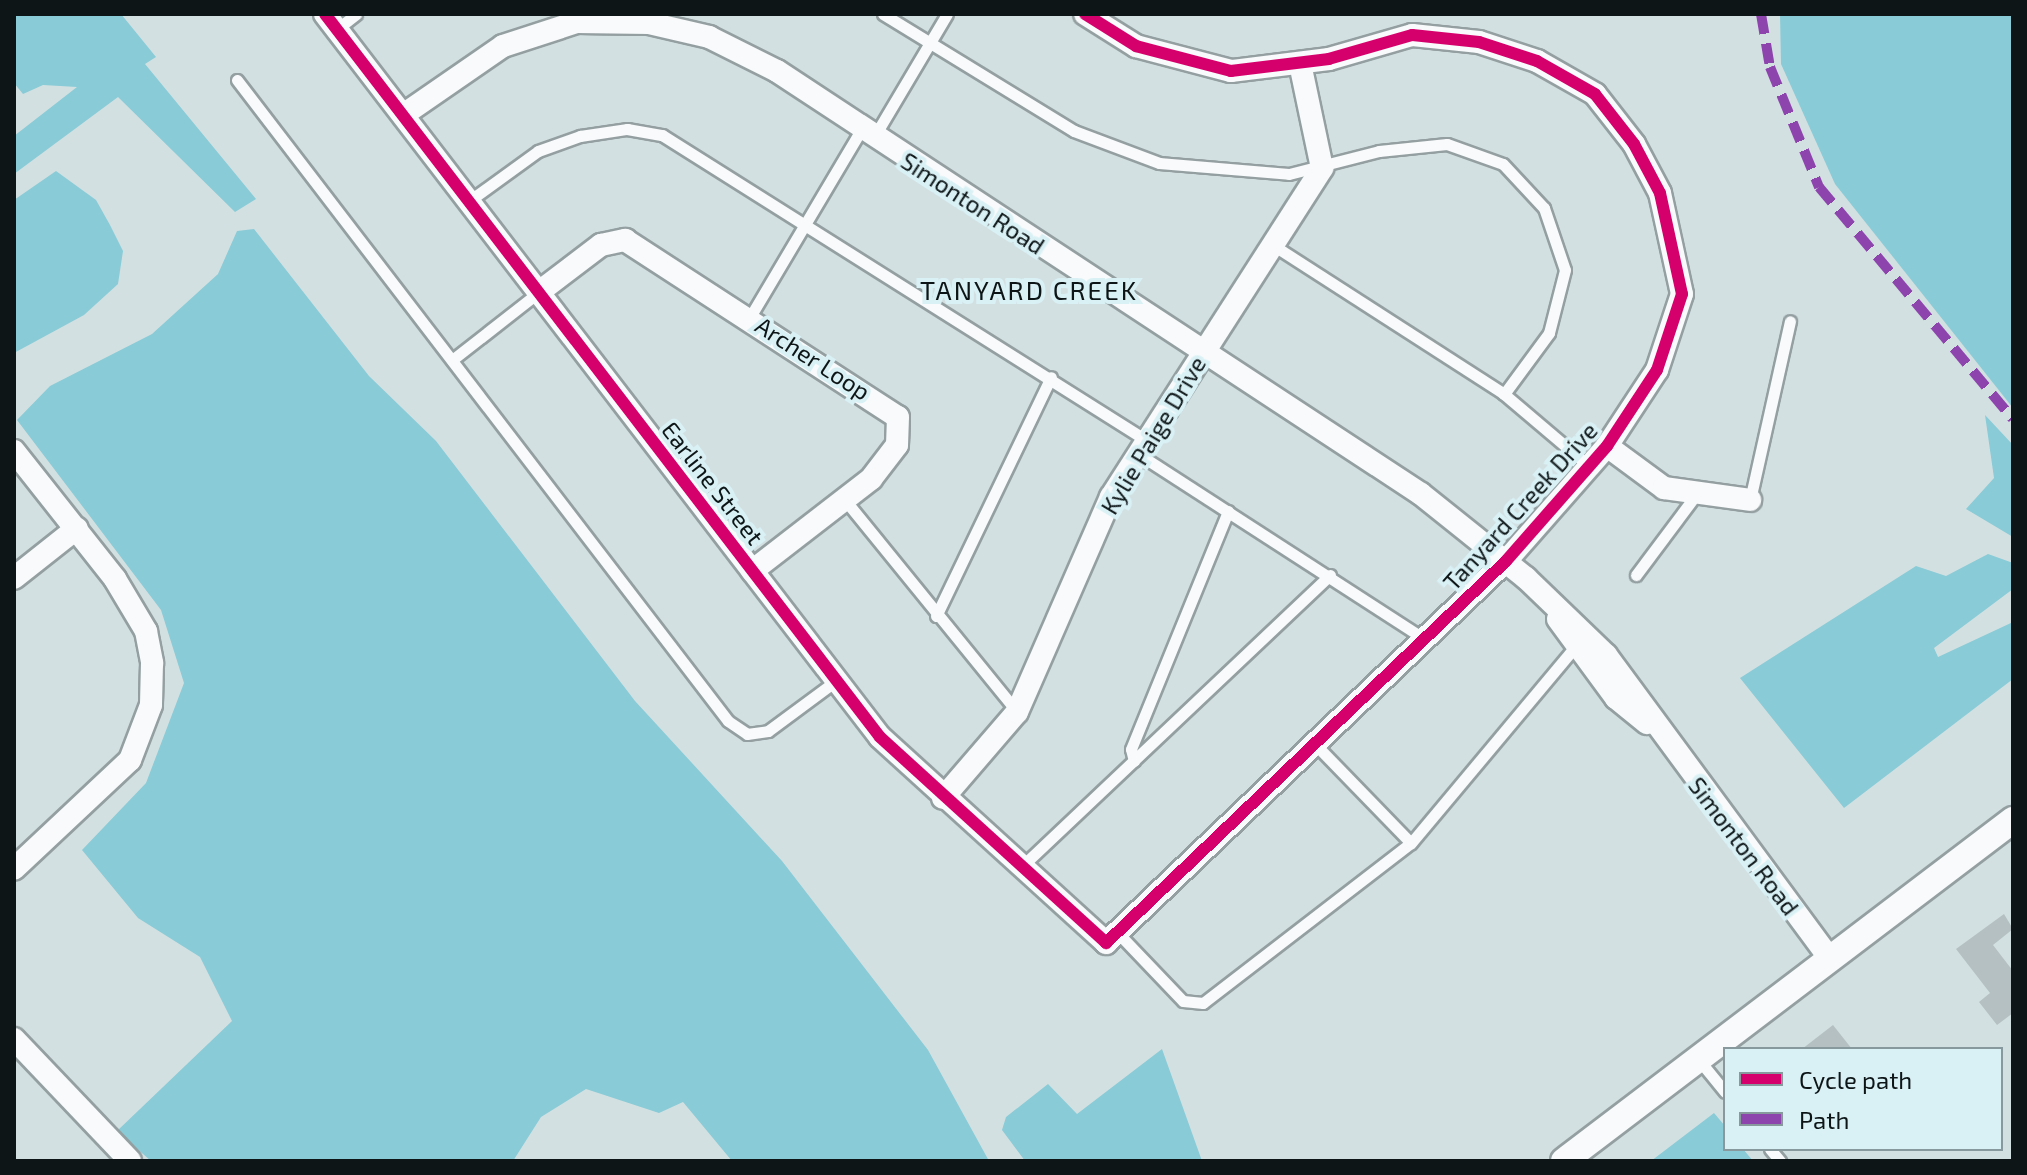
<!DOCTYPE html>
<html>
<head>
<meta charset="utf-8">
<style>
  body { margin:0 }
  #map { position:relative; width:2027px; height:1175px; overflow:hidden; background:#d2e0e2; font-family:"Exo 2",sans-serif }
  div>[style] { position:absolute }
  .forest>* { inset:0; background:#89cbd6 }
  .building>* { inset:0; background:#b5c0c2 }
  .roads { filter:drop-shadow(2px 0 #949fa1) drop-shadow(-2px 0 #949fa1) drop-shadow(0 2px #949fa1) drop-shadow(0 -2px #949fa1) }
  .service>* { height:11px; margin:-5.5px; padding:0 5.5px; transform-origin:5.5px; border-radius:5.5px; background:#f8fafb }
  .minor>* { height:22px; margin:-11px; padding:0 11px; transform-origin:11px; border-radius:11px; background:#f8fafb }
  .tertiary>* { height:26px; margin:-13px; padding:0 13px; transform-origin:13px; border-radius:13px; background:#f8fafb }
  .quiet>* { height:10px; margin-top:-5px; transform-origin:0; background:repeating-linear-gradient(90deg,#8e44ad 0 20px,transparent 0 30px) }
  .cycleway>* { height:12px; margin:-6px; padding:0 6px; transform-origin:6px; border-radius:6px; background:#d6006c }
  span { translate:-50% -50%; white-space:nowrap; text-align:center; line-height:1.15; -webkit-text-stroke:8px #d9f1f5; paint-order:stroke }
  .street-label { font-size:24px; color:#0d1517 }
  .neighbourhood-label { font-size:26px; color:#0d1517; letter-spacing:2px }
  .frame { position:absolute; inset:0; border:16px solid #0d1517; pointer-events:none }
  .legend { position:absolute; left:1723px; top:1047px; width:280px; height:104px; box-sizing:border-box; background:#d9f1f5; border:2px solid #87999c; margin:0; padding:10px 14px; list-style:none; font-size:24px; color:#0d1517 }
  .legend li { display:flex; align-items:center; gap:16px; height:40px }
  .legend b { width:40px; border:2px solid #87999c }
</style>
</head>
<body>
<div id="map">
  <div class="forest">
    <i style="clip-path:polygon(14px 14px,121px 14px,156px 57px,145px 64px,256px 199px,235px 212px,118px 97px,14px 174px,14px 136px,77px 87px,43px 85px,23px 94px,14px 83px)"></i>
    <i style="clip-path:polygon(1780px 14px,2013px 14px,2013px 408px,1835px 184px,1781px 64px)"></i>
    <i style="clip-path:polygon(56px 171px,96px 200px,110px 225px,123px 251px,118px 284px,84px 315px,14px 353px,14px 200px)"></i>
    <i style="clip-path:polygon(254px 229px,369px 376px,436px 441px,635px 701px,782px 861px,928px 1050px,989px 1161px,732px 1161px,683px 1102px,659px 1113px,586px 1089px,541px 1117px,513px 1161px,151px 1161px,117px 1131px,232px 1021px,200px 957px,138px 918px,82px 850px,146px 783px,184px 683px,161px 610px,17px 420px,50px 386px,152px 334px,218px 274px,237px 231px)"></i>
    <i style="clip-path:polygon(1985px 415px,2013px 445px,2013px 537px,1966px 509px,1994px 478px)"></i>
    <i style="clip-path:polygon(1988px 554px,2013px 563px,2013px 589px,1934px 648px,1938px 657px,2013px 622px,2013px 679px,1844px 808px,1740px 678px,1916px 566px,1946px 576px)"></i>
    <i style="clip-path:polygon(1162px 1049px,1202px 1161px,1025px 1161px,1002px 1130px,1006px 1117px,1048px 1084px,1077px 1114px)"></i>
    <i style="clip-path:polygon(1714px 1113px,1725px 1126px,1725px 1149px,1743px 1149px,1753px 1161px,1651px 1161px)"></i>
  </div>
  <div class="building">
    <i style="clip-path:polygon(2004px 914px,2013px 929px,1993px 945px,2013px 971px,2013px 1013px,1997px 1025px,1979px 1002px,1990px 993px,1956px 949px)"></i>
    <i style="clip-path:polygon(1833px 1025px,1852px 1049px,1802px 1049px)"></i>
  </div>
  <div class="roads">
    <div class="service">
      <i style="left:883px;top:14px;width:224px;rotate:31.5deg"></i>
      <i style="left:1074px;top:131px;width:91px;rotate:20.6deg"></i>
      <i style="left:1159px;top:163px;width:130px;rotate:4.8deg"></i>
      <i style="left:1289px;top:174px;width:93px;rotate:-14.3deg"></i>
      <i style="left:1379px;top:151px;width:68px;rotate:-5.9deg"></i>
      <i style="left:1447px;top:144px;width:59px;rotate:19.7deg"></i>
      <i style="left:1503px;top:164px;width:60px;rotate:47deg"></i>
      <i style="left:1544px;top:208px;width:65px;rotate:71.3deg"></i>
      <i style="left:1565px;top:270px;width:65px;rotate:104.3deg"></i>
      <i style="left:1549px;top:333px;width:76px;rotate:126.4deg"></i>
      <i style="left:337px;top:29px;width:24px;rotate:-38deg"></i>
      <i style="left:237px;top:80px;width:807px;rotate:52.55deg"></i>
      <i style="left:728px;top:721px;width:23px;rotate:34deg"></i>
      <i style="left:747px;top:734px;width:21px;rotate:-8deg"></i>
      <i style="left:768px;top:731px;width:86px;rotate:-36.5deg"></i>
      <i style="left:874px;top:137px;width:143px;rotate:-59.3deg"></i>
      <i style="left:469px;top:201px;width:85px;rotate:-35.9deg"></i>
      <i style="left:538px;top:151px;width:45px;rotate:-19.7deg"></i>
      <i style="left:580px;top:136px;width:48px;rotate:-8.5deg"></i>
      <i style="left:627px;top:129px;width:36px;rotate:10deg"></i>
      <i style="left:662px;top:135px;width:572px;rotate:32.22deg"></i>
      <i style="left:1273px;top:245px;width:275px;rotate:32.8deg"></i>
      <i style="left:1504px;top:394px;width:111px;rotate:40.3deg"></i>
      <i style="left:750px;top:317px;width:217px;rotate:-59.3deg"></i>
      <i style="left:452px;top:360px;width:110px;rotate:-38deg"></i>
      <i style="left:1137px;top:453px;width:342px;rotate:32.9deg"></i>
      <i style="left:845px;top:500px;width:273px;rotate:50.9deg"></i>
      <i style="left:1750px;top:500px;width:183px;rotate:-77.4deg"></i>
      <i style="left:1636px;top:575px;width:99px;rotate:-53.2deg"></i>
      <i style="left:936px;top:616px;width:265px;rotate:-64.3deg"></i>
      <i style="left:1314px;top:743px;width:139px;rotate:45.9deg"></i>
      <i style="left:1134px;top:761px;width:12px;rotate:-104deg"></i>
      <i style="left:1131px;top:749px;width:257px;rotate:-67.8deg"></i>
      <i style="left:1019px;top:869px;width:428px;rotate:-43.4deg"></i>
      <i style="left:1117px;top:932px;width:95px;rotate:46.3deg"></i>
      <i style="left:1183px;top:1001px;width:20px;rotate:6deg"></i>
      <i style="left:1203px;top:1003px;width:262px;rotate:-37.6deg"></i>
      <i style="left:1411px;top:843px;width:256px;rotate:-50.1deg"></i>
      <i style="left:1699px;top:1060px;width:41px;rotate:50.9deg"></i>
      <i style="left:1770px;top:1149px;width:16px;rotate:50deg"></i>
    </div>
    <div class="minor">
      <i style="left:325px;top:14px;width:911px;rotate:52.49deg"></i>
      <i style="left:880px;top:737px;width:306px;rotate:42.3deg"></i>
      <i style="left:1106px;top:943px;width:553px;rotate:-43.68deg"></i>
      <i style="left:1506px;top:561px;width:153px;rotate:-48.7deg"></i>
      <i style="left:1607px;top:446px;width:91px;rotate:-56.7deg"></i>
      <i style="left:1657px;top:370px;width:80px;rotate:-71.8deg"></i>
      <i style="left:1682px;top:294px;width:103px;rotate:-102.3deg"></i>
      <i style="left:1660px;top:193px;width:55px;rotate:-118deg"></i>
      <i style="left:1634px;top:144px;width:63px;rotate:-128deg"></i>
      <i style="left:1595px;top:94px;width:67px;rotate:-150.4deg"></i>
      <i style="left:1537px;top:61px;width:61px;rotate:-161.9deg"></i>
      <i style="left:1479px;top:42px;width:67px;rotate:-174deg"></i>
      <i style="left:1412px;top:35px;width:86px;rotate:163.9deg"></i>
      <i style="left:1329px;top:59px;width:99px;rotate:173deg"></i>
      <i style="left:1231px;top:71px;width:98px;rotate:-165.3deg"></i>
      <i style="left:1136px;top:46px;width:60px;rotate:-147.9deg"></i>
      <i style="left:403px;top:115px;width:121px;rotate:-34.6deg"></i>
      <i style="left:503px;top:46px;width:78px;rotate:-18deg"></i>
      <i style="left:577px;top:22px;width:72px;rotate:0.8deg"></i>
      <i style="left:649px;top:23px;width:62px;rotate:13.1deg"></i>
      <i style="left:709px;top:37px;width:76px;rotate:26.6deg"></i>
      <i style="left:777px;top:71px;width:770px;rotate:33.3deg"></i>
      <i style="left:1421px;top:494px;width:134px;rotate:38.7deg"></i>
      <i style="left:1526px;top:578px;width:111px;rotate:43.9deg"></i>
      <i style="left:1606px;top:655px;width:378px;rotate:53.6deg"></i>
      <i style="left:539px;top:292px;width:78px;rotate:-37.2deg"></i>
      <i style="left:601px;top:245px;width:25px;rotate:-12deg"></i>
      <i style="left:625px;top:240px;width:325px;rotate:33deg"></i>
      <i style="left:898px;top:417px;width:28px;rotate:92deg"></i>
      <i style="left:897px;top:445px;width:43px;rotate:127.4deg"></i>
      <i style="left:871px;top:479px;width:150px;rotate:142.3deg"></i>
      <i style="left:1607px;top:446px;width:71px;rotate:36.4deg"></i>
      <i style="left:1664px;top:488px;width:87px;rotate:7.9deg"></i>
      <i style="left:14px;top:451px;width:163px;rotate:51.7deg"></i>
      <i style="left:115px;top:579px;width:61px;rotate:59.2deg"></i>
      <i style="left:146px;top:631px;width:33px;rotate:79deg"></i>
      <i style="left:152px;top:663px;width:42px;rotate:91.4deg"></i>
      <i style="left:151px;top:705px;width:59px;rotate:110.9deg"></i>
      <i style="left:130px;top:760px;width:159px;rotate:136.8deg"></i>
      <i style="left:14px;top:578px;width:80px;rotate:-38.4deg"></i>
      <i style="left:1558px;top:619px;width:98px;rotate:53.7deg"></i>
      <i style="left:1616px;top:698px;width:40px;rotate:39deg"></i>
      <i style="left:943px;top:798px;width:113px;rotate:-49.3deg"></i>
      <i style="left:1017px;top:712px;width:235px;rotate:-66.4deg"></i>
      <i style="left:1111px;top:497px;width:391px;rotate:-57.3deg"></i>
      <i style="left:1322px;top:168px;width:106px;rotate:-101.9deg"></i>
      <i style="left:14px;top:1039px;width:168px;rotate:46.4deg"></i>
    </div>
    <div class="tertiary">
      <i style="left:1564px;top:1161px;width:564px;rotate:-37.22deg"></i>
    </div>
  </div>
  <div class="quiet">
    <i style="left:1761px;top:14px;width:54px;rotate:80.4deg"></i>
    <i style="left:1770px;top:67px;width:130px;rotate:67.8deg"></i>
    <i style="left:1819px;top:187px;width:302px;rotate:50.1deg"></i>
  </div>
  <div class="cycleway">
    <i style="left:325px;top:14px;width:911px;rotate:52.49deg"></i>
    <i style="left:880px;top:737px;width:306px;rotate:42.3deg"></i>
    <i style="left:1106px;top:943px;width:553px;rotate:-43.68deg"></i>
    <i style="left:1506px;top:561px;width:153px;rotate:-48.7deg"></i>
    <i style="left:1607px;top:446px;width:91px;rotate:-56.7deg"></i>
    <i style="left:1657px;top:370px;width:80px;rotate:-71.8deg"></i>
    <i style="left:1682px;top:294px;width:103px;rotate:-102.3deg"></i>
    <i style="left:1660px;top:193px;width:55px;rotate:-118deg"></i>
    <i style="left:1634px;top:144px;width:63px;rotate:-128deg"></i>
    <i style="left:1595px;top:94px;width:67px;rotate:-150.4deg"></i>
    <i style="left:1537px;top:61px;width:61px;rotate:-161.9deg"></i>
    <i style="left:1479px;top:42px;width:67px;rotate:-174deg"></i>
    <i style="left:1412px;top:35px;width:86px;rotate:163.9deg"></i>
    <i style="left:1329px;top:59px;width:99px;rotate:173deg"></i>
    <i style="left:1231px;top:71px;width:98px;rotate:-165.3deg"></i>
    <i style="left:1136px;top:46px;width:60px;rotate:-147.9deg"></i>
  </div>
  <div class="street-label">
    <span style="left:973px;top:203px;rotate:33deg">Simonton Road</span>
    <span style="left:813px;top:358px;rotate:33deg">Archer Loop</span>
    <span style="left:1153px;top:435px;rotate:-59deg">Kylie Paige Drive</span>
    <span style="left:713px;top:483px;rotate:52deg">Earline Street</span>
    <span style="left:1520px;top:506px;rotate:-48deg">Tanyard Creek Drive</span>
    <span style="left:1744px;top:846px;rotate:53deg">Simonton Road</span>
  </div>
  <div class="neighbourhood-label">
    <span style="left:1029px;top:290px">TANYARD CREEK</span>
  </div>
  <div class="frame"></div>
  <ul class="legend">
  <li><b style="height:10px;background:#d6006c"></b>Cycle path</li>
  <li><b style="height:10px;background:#8e44ad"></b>Path</li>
  </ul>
</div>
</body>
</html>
